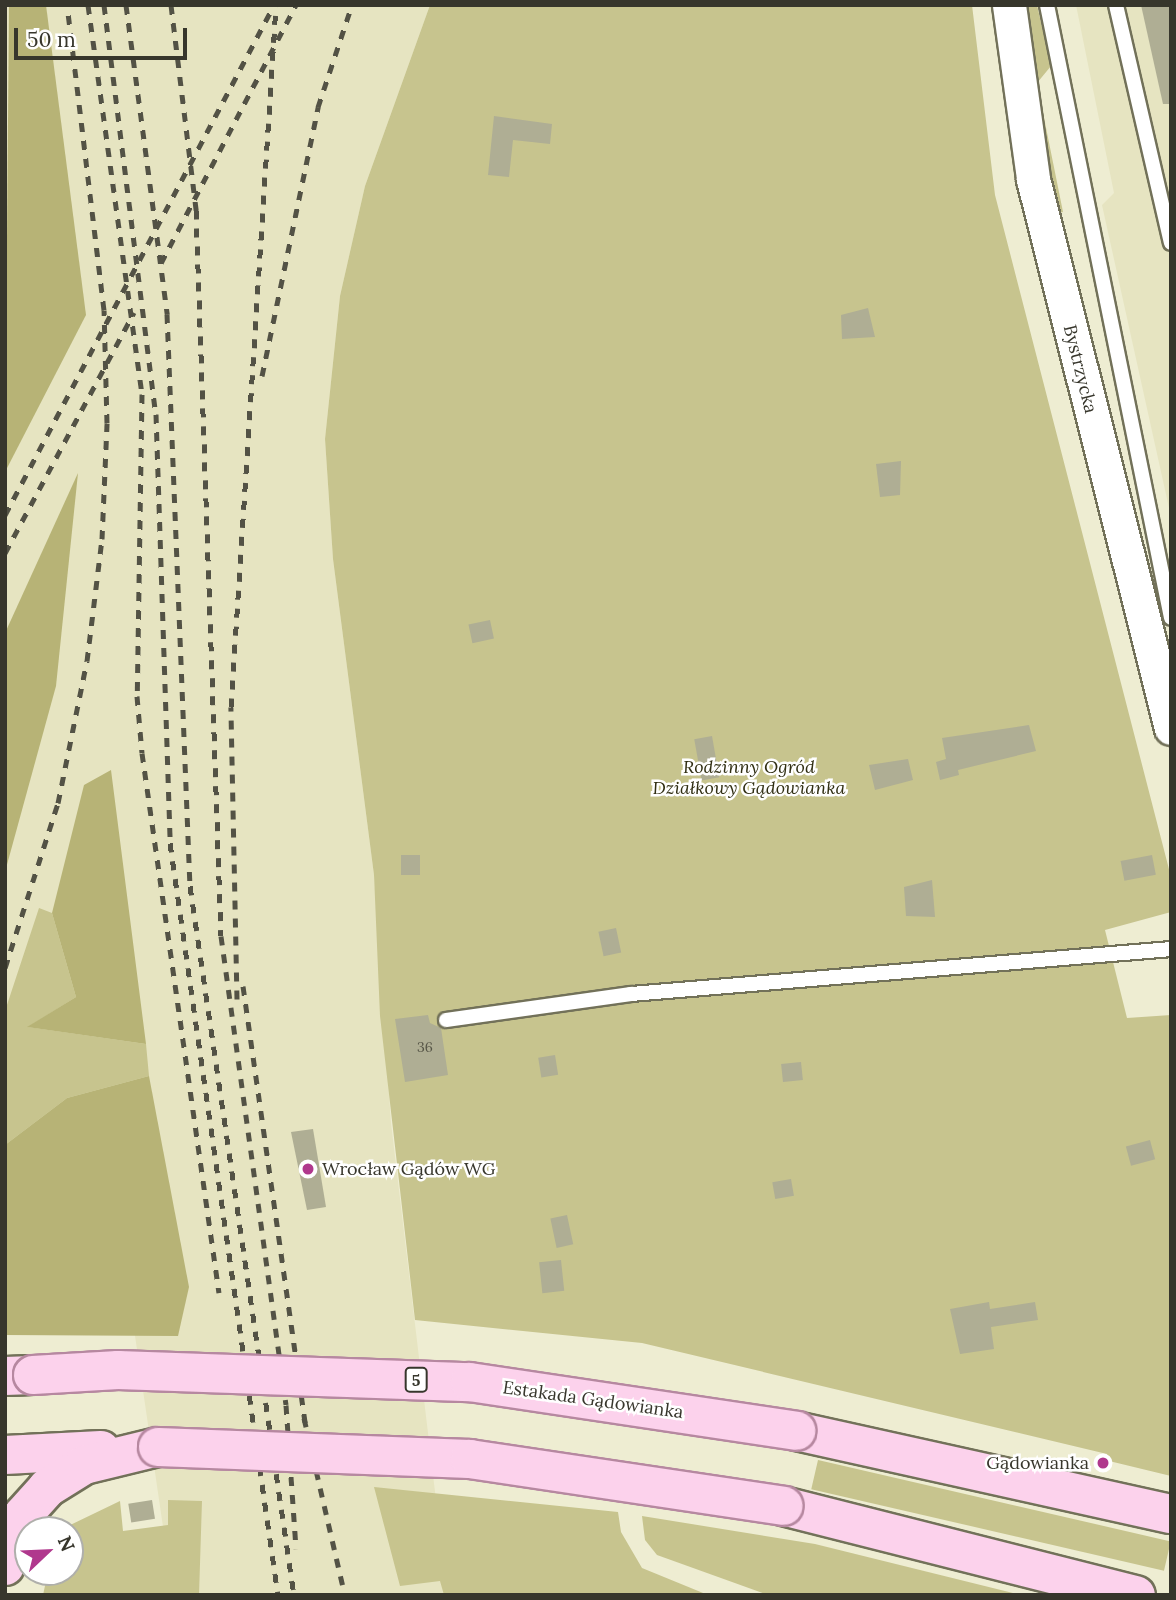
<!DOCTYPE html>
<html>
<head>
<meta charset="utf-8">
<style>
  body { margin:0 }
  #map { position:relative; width:1176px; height:1600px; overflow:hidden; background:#eeedd2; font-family:Lora,serif }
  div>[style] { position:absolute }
  .built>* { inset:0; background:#e6e4c1 }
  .green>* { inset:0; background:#c7c48e; transform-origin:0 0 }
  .forest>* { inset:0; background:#b7b376 }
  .building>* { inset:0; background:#afae94; transform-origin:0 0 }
  .roads { filter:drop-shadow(2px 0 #727159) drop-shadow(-2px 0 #727159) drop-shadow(0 2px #727159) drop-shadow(0 -2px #727159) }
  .service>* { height:14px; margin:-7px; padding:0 7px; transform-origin:7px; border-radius:7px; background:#fff }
  .tertiary>* { height:33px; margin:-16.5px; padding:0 16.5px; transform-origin:16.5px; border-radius:16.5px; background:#fff }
  .primary>* { height:38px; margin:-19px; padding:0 19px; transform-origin:19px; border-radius:19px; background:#fcd2ec }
  .rail>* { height:5px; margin-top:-2.5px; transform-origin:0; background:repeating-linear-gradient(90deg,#535245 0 9px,transparent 0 18px) }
  .bridges { filter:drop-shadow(2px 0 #b688a0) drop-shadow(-2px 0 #b688a0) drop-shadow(0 2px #b688a0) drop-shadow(0 -2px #b688a0) }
  .primary-bridge>* { height:38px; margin:-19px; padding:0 19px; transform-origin:19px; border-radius:19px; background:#fcd2ec }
  .dots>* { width:19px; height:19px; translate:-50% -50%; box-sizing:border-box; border:4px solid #fff; border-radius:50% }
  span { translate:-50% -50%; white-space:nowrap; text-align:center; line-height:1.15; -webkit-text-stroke:5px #fff; paint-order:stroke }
  .number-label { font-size:14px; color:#555446 }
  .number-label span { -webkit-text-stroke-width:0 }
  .shield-label span { padding:2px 5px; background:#fff; border:2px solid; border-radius:5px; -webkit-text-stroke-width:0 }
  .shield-label { font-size:16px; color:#37362c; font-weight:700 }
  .street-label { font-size:18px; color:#37362c }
  .park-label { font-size:18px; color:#302e12; font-style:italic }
  .poi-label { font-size:18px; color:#37362c }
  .left { translate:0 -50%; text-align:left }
  .right { translate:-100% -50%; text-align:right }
  .frame { position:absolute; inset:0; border:7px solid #37362c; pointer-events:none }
  .north { position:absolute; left:14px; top:1516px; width:70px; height:70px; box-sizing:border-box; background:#fff; border:2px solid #afafab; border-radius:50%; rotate:67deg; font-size:19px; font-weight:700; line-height:28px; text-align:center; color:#37362c }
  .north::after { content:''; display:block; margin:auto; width:24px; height:32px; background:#b0388d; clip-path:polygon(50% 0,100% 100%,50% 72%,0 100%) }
  .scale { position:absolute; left:14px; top:28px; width:173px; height:32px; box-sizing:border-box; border:4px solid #37362c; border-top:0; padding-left:9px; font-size:21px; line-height:24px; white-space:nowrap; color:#37362c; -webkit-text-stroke:5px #fff; paint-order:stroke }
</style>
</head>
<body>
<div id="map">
  <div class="built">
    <i style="clip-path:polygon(5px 5px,430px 5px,365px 186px,340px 296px,325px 439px,333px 559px,374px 875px,391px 1123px,436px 1500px,458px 1595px,173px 1595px,134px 1329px,5px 1329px)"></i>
    <i style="clip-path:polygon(1076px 5px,1171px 5px,1171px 517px,1102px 205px,1114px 193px)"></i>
  </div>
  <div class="green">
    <i style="clip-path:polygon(430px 5px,972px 5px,995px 195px,1171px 877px,1171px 912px,1105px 930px,1127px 1018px,1171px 1015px,1171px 1476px,1105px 1460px,1107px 1454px,642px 1343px,415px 1320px,380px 1016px,374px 875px,333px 559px,325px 439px,340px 296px,365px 186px)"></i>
    <i style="clip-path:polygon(1022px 5px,1037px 5px,1051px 66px,1037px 83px,1063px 212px,1058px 213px,1050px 204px)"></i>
    <i style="clip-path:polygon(39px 908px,52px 913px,76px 997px,28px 1027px,146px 1044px,149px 1076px,67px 1098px,5px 1145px,5px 1011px)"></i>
    <i style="left:818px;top:1460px;width:362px;height:30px;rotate:13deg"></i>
    <i style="clip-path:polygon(374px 1487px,618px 1512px,621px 1532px,642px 1568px,708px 1595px,444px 1595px,440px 1581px,400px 1586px)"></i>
    <i style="clip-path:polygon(168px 1500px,202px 1501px,199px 1595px,43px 1595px,48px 1572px,70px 1572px,70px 1530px,64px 1528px,120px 1501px,123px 1531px,168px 1525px)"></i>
    <i style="clip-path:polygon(642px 1516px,815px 1544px,1021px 1595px,768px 1595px,657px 1555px,645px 1540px)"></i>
  </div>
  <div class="forest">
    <i style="clip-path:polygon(9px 5px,46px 5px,86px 315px,5px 472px)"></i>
    <i style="clip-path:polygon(78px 473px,56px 686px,5px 872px,5px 633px)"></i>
    <i style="clip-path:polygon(111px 770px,146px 1044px,27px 1027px,76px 997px,52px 913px,84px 785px)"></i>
    <i style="clip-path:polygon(149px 1076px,189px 1287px,178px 1336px,5px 1335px,5px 1145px,67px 1098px)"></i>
  </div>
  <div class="building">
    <i style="clip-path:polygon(1141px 5px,1171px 5px,1171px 104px,1163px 104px)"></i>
    <i style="clip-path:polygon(494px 116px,552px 124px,550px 144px,513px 140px,509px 177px,488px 175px)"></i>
    <i style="clip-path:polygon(868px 308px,875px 337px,842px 339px,841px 315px)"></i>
    <i style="clip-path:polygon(901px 461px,900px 495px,880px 497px,876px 464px)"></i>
    <i style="left:490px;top:620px;width:19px;height:22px;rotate:78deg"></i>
    <i style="clip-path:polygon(1029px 725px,1036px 751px,958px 770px,959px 775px,940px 780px,936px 762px,946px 759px,942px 738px)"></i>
    <i style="left:712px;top:736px;width:42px;height:18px;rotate:80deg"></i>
    <i style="clip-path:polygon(908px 759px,913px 780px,875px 790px,869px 765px)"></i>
    <i style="left:401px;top:855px;width:19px;height:20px"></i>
    <i style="left:1152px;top:855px;width:20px;height:32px;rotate:79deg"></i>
    <i style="clip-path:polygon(932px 880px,935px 917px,906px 916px,904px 887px)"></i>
    <i style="left:616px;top:928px;width:25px;height:18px;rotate:78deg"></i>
    <i style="clip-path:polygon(428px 1015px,430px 1023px,441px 1028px,448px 1075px,405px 1082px,395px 1019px)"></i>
    <i style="left:555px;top:1055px;width:20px;height:17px;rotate:81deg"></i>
    <i style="left:801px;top:1062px;width:18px;height:20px;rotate:84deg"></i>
    <i style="clip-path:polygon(313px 1129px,326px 1207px,307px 1210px,291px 1132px)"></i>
    <i style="left:1150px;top:1140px;width:20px;height:25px;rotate:75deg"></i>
    <i style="left:791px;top:1179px;width:17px;height:19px;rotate:80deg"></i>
    <i style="left:567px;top:1215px;width:30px;height:17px;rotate:78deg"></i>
    <i style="left:561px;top:1260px;width:31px;height:22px;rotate:84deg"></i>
    <i style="clip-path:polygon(989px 1302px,990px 1309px,1035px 1302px,1038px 1320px,991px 1327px,994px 1349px,960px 1354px,950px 1309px)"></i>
    <i style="left:152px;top:1500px;width:19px;height:24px;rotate:81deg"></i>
  </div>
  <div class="roads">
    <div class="service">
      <i style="left:1047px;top:5px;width:625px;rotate:78.56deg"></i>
      <i style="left:1116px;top:5px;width:244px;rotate:77deg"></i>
      <i style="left:446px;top:1020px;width:187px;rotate:-8deg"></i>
      <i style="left:631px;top:994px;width:542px;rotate:-4.76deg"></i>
    </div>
    <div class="tertiary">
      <i style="left:1009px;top:5px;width:176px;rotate:82.1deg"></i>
      <i style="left:1033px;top:179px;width:566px;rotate:75.89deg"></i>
    </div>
    <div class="primary">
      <i style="left:5px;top:1376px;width:28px;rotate:-2deg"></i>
      <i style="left:796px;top:1431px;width:384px;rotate:12.5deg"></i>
      <i style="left:5px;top:1455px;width:96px;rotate:-3deg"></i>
      <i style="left:783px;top:1506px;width:364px;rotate:14.2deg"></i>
      <i style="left:5px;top:1566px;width:54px;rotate:-70.6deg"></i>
      <i style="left:23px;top:1515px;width:36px;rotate:-48deg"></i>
      <i style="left:47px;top:1488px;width:44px;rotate:-31.9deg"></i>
      <i style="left:84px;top:1465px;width:76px;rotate:-13.7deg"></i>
    </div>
  </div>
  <div class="rail">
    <i style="left:88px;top:5px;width:393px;rotate:82.1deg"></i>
    <i style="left:142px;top:394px;width:302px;rotate:90.9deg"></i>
    <i style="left:137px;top:696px;width:57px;rotate:85deg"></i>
    <i style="left:142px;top:753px;width:545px;rotate:81.88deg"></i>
    <i style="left:104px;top:5px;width:412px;rotate:82.8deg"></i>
    <i style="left:156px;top:414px;width:429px;rotate:88.1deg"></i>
    <i style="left:170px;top:843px;width:760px;rotate:81.83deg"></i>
    <i style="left:126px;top:5px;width:312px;rotate:82.4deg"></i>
    <i style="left:167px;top:314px;width:572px;rotate:87.7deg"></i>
    <i style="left:190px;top:886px;width:717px;rotate:81.66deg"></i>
    <i style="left:171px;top:5px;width:207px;rotate:83deg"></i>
    <i style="left:196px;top:210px;width:726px;rotate:88.03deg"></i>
    <i style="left:221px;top:936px;width:473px;rotate:82.1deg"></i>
    <i style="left:286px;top:1405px;width:144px;rotate:86deg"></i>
    <i style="left:161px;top:263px;width:291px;rotate:-62.4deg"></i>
    <i style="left:262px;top:376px;width:275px;rotate:-78.2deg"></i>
    <i style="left:318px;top:107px;width:108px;rotate:-71.6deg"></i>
    <i style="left:5px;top:515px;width:574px;rotate:-62.19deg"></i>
    <i style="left:5px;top:553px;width:273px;rotate:-61.8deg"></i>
    <i style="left:5px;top:968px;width:173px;rotate:-72.2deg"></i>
    <i style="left:58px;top:803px;width:145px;rotate:-78.5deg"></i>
    <i style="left:87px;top:661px;width:123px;rotate:-83deg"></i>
    <i style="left:102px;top:539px;width:116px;rotate:-87.5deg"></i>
    <i style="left:107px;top:423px;width:113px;rotate:-91.5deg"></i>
    <i style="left:104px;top:310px;width:307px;rotate:-96.9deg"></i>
    <i style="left:243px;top:986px;width:444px;rotate:81.9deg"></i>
    <i style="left:237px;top:999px;width:292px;rotate:-91.2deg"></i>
    <i style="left:231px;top:707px;width:703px;rotate:-86.33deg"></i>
    <i style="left:304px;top:1418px;width:182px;rotate:77deg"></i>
  </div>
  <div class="bridges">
    <div class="primary-bridge">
      <i style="left:33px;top:1375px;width:85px;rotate:-3.4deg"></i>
      <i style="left:118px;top:1370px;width:352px;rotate:2deg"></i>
      <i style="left:470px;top:1382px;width:330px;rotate:8.5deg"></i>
      <i style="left:158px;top:1447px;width:312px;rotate:2.2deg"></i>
      <i style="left:470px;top:1459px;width:317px;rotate:8.5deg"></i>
    </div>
  </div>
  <div class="dots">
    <i style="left:308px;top:1169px;background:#b0388d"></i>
    <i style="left:1103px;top:1463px;background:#b0388d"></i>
  </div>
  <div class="number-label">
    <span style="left:425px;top:1047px">36</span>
  </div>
  <div class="shield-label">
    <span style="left:416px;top:1380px">5</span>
  </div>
  <div class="street-label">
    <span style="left:1080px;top:369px;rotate:76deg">Bystrzycka</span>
    <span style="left:593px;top:1400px;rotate:8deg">Estakada Gądowianka</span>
  </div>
  <div class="park-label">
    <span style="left:749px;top:778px">Rodzinny Ogród<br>Działkowy Gądowianka</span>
  </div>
  <div class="poi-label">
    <span class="left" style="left:322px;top:1169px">Wrocław Gądów WG</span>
    <span class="right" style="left:1089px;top:1463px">Gądowianka</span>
  </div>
  <div class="frame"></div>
  <div class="north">N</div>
  <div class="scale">50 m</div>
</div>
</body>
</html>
